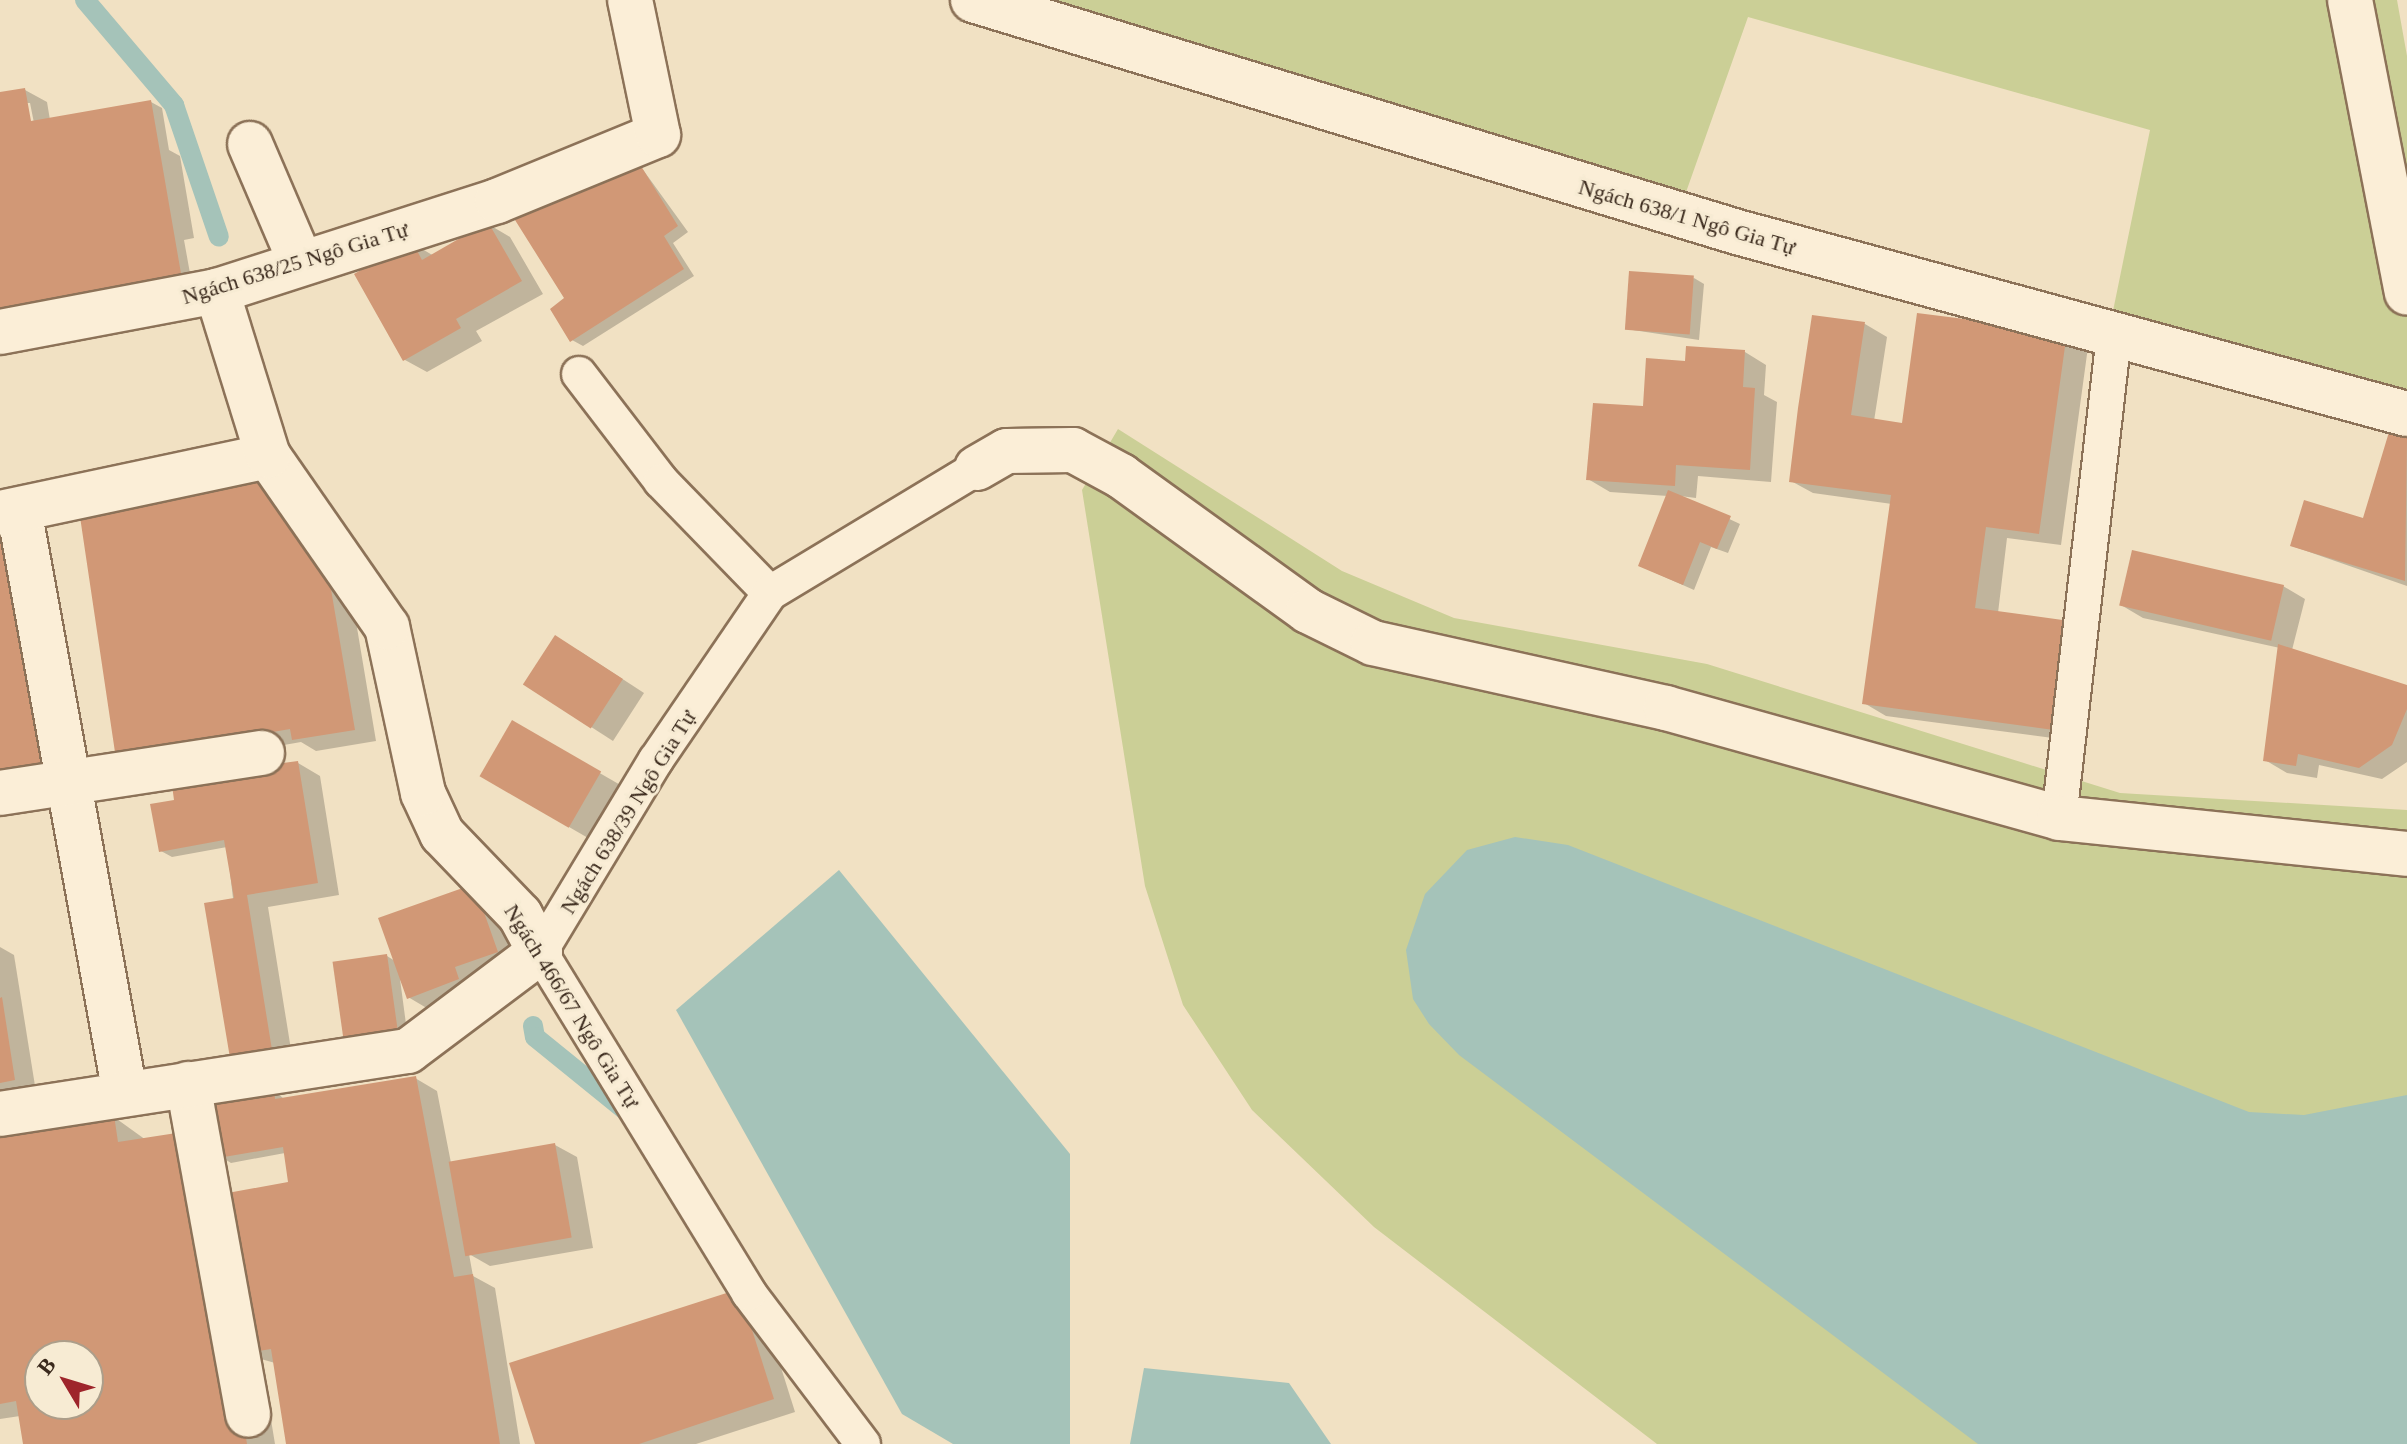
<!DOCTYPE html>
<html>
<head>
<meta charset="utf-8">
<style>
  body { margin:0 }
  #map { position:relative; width:2407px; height:1444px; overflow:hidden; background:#f1e1c3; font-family:"Times New Roman",serif }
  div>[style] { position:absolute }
  .green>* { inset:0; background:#cbcf96 }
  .water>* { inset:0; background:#a5c3b9 }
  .shadow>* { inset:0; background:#0003; transform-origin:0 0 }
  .stream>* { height:20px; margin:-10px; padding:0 10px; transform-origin:10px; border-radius:10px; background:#a5c3b9 }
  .building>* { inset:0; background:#d19876; transform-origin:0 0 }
  .roads { filter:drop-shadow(2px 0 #8c7258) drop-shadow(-2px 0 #8c7258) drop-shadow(0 2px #8c7258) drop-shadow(0 -2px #8c7258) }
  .service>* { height:34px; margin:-17px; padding:0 17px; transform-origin:17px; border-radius:17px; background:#fbeed7 }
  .minor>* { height:44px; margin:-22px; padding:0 22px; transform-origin:22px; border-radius:22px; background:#fbeed7 }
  span { translate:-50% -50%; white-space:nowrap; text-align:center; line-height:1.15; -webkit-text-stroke:6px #f7ebd3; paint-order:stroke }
  .street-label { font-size:22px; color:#3b2a1d }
  .north { position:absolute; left:24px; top:1340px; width:80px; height:80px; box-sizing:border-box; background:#f7ebd3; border:2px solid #ac9e8a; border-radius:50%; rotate:308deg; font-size:22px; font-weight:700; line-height:32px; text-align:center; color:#3b2a1d }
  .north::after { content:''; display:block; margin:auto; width:28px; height:36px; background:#9e252b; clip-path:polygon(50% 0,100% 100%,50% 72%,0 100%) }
</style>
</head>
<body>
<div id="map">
  <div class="green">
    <i style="clip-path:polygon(1053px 0,2397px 0,2407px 56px,2407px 404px,2398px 395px,2113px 311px,2150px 130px,1748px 17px,1685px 195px,1140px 34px)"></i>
    <i style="clip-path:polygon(1118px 429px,1342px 571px,1454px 618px,1707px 664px,2120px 793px,2407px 810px,2407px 1444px,1657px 1444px,1374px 1227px,1252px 1110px,1183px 1005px,1145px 886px,1082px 490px)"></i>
  </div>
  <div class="water">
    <i style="clip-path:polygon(1515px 837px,1568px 845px,2249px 1112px,2304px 1115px,2407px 1095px,2407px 1444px,1978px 1444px,1459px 1055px,1429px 1024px,1413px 999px,1406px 950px,1425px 894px,1467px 850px)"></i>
    <i style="clip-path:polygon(839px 870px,1070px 1154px,1070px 1444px,953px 1444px,902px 1414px,676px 1010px)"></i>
    <i style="clip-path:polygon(1144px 1368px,1289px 1383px,1331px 1444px,1130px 1444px)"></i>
  </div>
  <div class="shadow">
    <i style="clip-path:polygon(evenodd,25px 90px,47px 102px,50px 120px,151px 102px,162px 108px,169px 150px,180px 156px,194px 238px,184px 240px,193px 290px,0 94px,25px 90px,26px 103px,30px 103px,34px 123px,30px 123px,26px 103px)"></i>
    <i style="clip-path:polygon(636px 160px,688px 232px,673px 243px,694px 276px,583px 346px,572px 340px,569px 299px)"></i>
    <i style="clip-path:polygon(488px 224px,510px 237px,543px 294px,476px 331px,482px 341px,427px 372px,405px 360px,412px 243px,434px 256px)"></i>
    <i style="clip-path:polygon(1694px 278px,1704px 284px,1699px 340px,1626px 329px)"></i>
    <i style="clip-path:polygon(1918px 315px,2088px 347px,2061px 545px,2007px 538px,1998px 613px,2076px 624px,2098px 637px,2083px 742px,1886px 716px,1864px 703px,1892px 504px,1813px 493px,1791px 481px,1814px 318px,1865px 324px,1887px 337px,1874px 421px,1903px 425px)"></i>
    <i style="clip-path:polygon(1745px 352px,1766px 365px,1764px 395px,1777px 402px,1771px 482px,1698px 476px,1696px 498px,1680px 496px,1740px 524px,1728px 553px,1711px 547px,1694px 590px,1640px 566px,1668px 496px,1610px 492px,1588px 479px,1687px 363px)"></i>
    <i style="clip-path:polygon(2391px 434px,2407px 439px,2407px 586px,2292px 546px,2372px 523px)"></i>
    <i style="clip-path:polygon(291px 476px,348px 574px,376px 741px,316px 751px,301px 742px,140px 770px)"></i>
    <i style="clip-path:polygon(2283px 586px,2305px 599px,2292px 650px,2407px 688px,2407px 762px,2382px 779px,2319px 765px,2317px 778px,2287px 773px,2265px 760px,2280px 648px,2143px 618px,2121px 605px)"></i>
    <i style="clip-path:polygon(578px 650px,644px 693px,613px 741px,526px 685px)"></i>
    <i style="left:513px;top:723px;width:125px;height:62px;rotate:30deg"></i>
    <i style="clip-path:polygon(298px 763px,320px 776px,339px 895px,268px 907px,293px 1062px,253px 1069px,227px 847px,172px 857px,161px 851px,176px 802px)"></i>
    <i style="clip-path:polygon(496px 899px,519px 964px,430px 1010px,408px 997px,400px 979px,408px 1039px,355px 1047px,387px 956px,395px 961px)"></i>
    <i style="clip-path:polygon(0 947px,14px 955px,36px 1092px,0 1098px)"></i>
    <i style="clip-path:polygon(evenodd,415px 1078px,437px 1091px,451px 1163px,555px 1145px,577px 1157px,593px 1248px,490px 1266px,469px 1254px,473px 1276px,495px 1288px,520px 1444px,288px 1444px,275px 1363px,261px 1359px,275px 1444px,25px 1444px,20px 1416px,0 1419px,0 1136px,114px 1117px,146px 1140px,196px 1132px,273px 1089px,285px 1100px,415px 1078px,285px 1153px,290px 1184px,226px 1195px,220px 1156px,231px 1163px,285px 1153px,415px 1078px,40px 1356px,88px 1356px,88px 1404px,40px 1404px,40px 1356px)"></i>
    <i style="clip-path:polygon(761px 1304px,795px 1412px,696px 1444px,537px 1444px)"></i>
  </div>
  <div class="stream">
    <i style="left:85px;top:0;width:138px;rotate:49.7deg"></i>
    <i style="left:174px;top:105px;width:139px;rotate:71.2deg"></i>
    <i style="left:533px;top:1026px;width:11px;rotate:80deg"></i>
    <i style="left:535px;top:1037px;width:121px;rotate:39deg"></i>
  </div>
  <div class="building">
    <i style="clip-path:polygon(25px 88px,31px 121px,151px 100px,183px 285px,0 318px,0 92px)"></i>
    <i style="clip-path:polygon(636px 158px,678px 226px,664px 236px,684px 269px,570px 342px,550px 309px,564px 298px,515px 220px,593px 171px)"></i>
    <i style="clip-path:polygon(488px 222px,522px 281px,456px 319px,461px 328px,403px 361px,354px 274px,412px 241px,422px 260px)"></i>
    <i style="left:1629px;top:271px;width:65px;height:59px;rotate:4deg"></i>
    <i style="clip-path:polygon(1917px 313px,2067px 332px,2039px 534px,1986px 527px,1975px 608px,2077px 622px,2061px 731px,1862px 704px,1891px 495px,1789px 482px,1798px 408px,1812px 315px,1865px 322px,1851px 415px,1902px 423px)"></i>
    <i style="clip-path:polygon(1686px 346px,1745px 350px,1743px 387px,1755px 388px,1750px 470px,1676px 465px,1675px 486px,1586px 480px,1593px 403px,1643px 406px,1646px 358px,1685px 361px)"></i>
    <i style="clip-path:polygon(2389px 432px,2407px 437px,2405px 581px,2290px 546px,2304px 500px,2363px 518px)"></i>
    <i style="clip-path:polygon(291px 473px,326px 560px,355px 730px,292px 740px,290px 729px,116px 759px,79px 510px)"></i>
    <i style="clip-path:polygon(1668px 490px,1731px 516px,1717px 549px,1700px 542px,1683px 585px,1638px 566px)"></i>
    <i style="clip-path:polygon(8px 532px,48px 768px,0 777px,0 533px)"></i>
    <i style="left:2132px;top:550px;width:156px;height:57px;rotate:13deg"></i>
    <i style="left:555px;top:635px;width:81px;height:59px;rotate:33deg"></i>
    <i style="clip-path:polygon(2278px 644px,2407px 685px,2407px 709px,2392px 745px,2359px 768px,2298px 754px,2296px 766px,2263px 761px)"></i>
    <i style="left:512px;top:720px;width:103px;height:65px;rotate:30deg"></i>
    <i style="clip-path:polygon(298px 761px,318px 883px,247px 895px,272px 1050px,230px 1058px,204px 903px,234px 898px,224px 840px,159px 852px,150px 804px,174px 800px,171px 778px)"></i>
    <i style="clip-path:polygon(474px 884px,498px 952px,455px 967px,459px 979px,407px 999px,378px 918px)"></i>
    <i style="left:387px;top:954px;width:81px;height:55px;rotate:82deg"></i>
    <i style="clip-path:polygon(2px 997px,15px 1080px,0 1083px,0 998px)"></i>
    <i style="clip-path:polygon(416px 1076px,454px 1277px,473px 1274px,500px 1444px,286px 1444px,271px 1349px,246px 1353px,222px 1194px,288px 1182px,283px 1147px,218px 1158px,209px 1096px,274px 1087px,275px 1099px)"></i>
    <i style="clip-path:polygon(evenodd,114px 1115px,118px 1142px,196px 1130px,247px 1444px,23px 1444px,16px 1401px,0 1404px,0 1133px,114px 1115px,40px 1356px,88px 1356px,88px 1404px,40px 1404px,40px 1356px)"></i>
    <i style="left:555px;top:1143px;width:96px;height:108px;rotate:80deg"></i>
    <i style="clip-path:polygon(739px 1289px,774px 1399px,639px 1444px,535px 1444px,509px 1363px)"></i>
  </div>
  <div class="roads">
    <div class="service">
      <i style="left:579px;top:374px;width:135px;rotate:52.5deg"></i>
      <i style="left:661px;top:481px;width:156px;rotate:45.8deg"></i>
      <i style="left:2059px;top:818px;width:489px;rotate:-83.5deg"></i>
      <i style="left:863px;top:1444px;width:189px;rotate:-127.1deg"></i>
      <i style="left:749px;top:1293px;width:400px;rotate:-121.5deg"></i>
      <i style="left:540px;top:952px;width:224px;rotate:-58.9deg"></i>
      <i style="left:656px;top:760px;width:202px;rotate:-55.7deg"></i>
      <i style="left:770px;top:593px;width:242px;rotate:-31.1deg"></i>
    </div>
    <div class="minor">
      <i style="left:973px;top:0;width:798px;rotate:16.89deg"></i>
      <i style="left:1737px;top:232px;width:694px;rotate:15.2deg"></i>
      <i style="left:2350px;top:0;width:298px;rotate:79deg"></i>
      <i style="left:250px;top:144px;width:129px;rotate:66.8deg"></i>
      <i style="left:0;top:332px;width:221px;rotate:-10.7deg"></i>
      <i style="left:217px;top:291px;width:294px;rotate:-17.8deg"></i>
      <i style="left:497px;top:201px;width:174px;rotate:-22.3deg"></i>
      <i style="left:658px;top:135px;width:138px;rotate:-101.7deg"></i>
      <i style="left:977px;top:468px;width:34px;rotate:-30deg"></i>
      <i style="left:1007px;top:451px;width:66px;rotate:-0.9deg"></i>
      <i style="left:1073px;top:450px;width:55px;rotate:28.4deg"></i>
      <i style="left:1121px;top:476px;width:231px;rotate:35.8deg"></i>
      <i style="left:1308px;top:611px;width:72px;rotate:26.2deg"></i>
      <i style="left:1373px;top:643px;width:300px;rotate:12.5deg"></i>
      <i style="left:1666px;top:708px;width:408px;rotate:15.6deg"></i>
      <i style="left:2059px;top:818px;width:350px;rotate:5.9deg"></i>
      <i style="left:19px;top:510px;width:593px;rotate:79.7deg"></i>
      <i style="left:0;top:513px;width:274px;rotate:-12deg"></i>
      <i style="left:0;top:793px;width:265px;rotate:-8.7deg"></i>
      <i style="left:188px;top:1084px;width:336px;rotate:79.7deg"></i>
      <i style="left:0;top:1114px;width:413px;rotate:-8.8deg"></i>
      <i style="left:408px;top:1051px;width:165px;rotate:-36.9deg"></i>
      <i style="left:540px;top:952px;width:42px;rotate:-118.4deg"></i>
      <i style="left:520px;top:915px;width:112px;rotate:-133.9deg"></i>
      <i style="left:442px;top:834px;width:45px;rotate:-114.9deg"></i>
      <i style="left:423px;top:793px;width:170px;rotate:-102.2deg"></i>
      <i style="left:387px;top:627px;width:208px;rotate:-124.8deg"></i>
      <i style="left:268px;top:456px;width:173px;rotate:-107.2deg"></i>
    </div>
  </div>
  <div class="street-label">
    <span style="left:1687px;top:217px;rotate:16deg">Ngách 638/1 Ngô Gia Tự</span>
    <span style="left:295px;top:263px;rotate:-17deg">Ngách 638/25 Ngô Gia Tự</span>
    <span style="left:628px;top:812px;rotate:-58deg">Ngách 638/39 Ngô Gia Tự</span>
    <span style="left:572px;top:1006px;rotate:58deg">Ngách 466/67 Ngô Gia Tự</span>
  </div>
  <div class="north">B</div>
</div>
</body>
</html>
